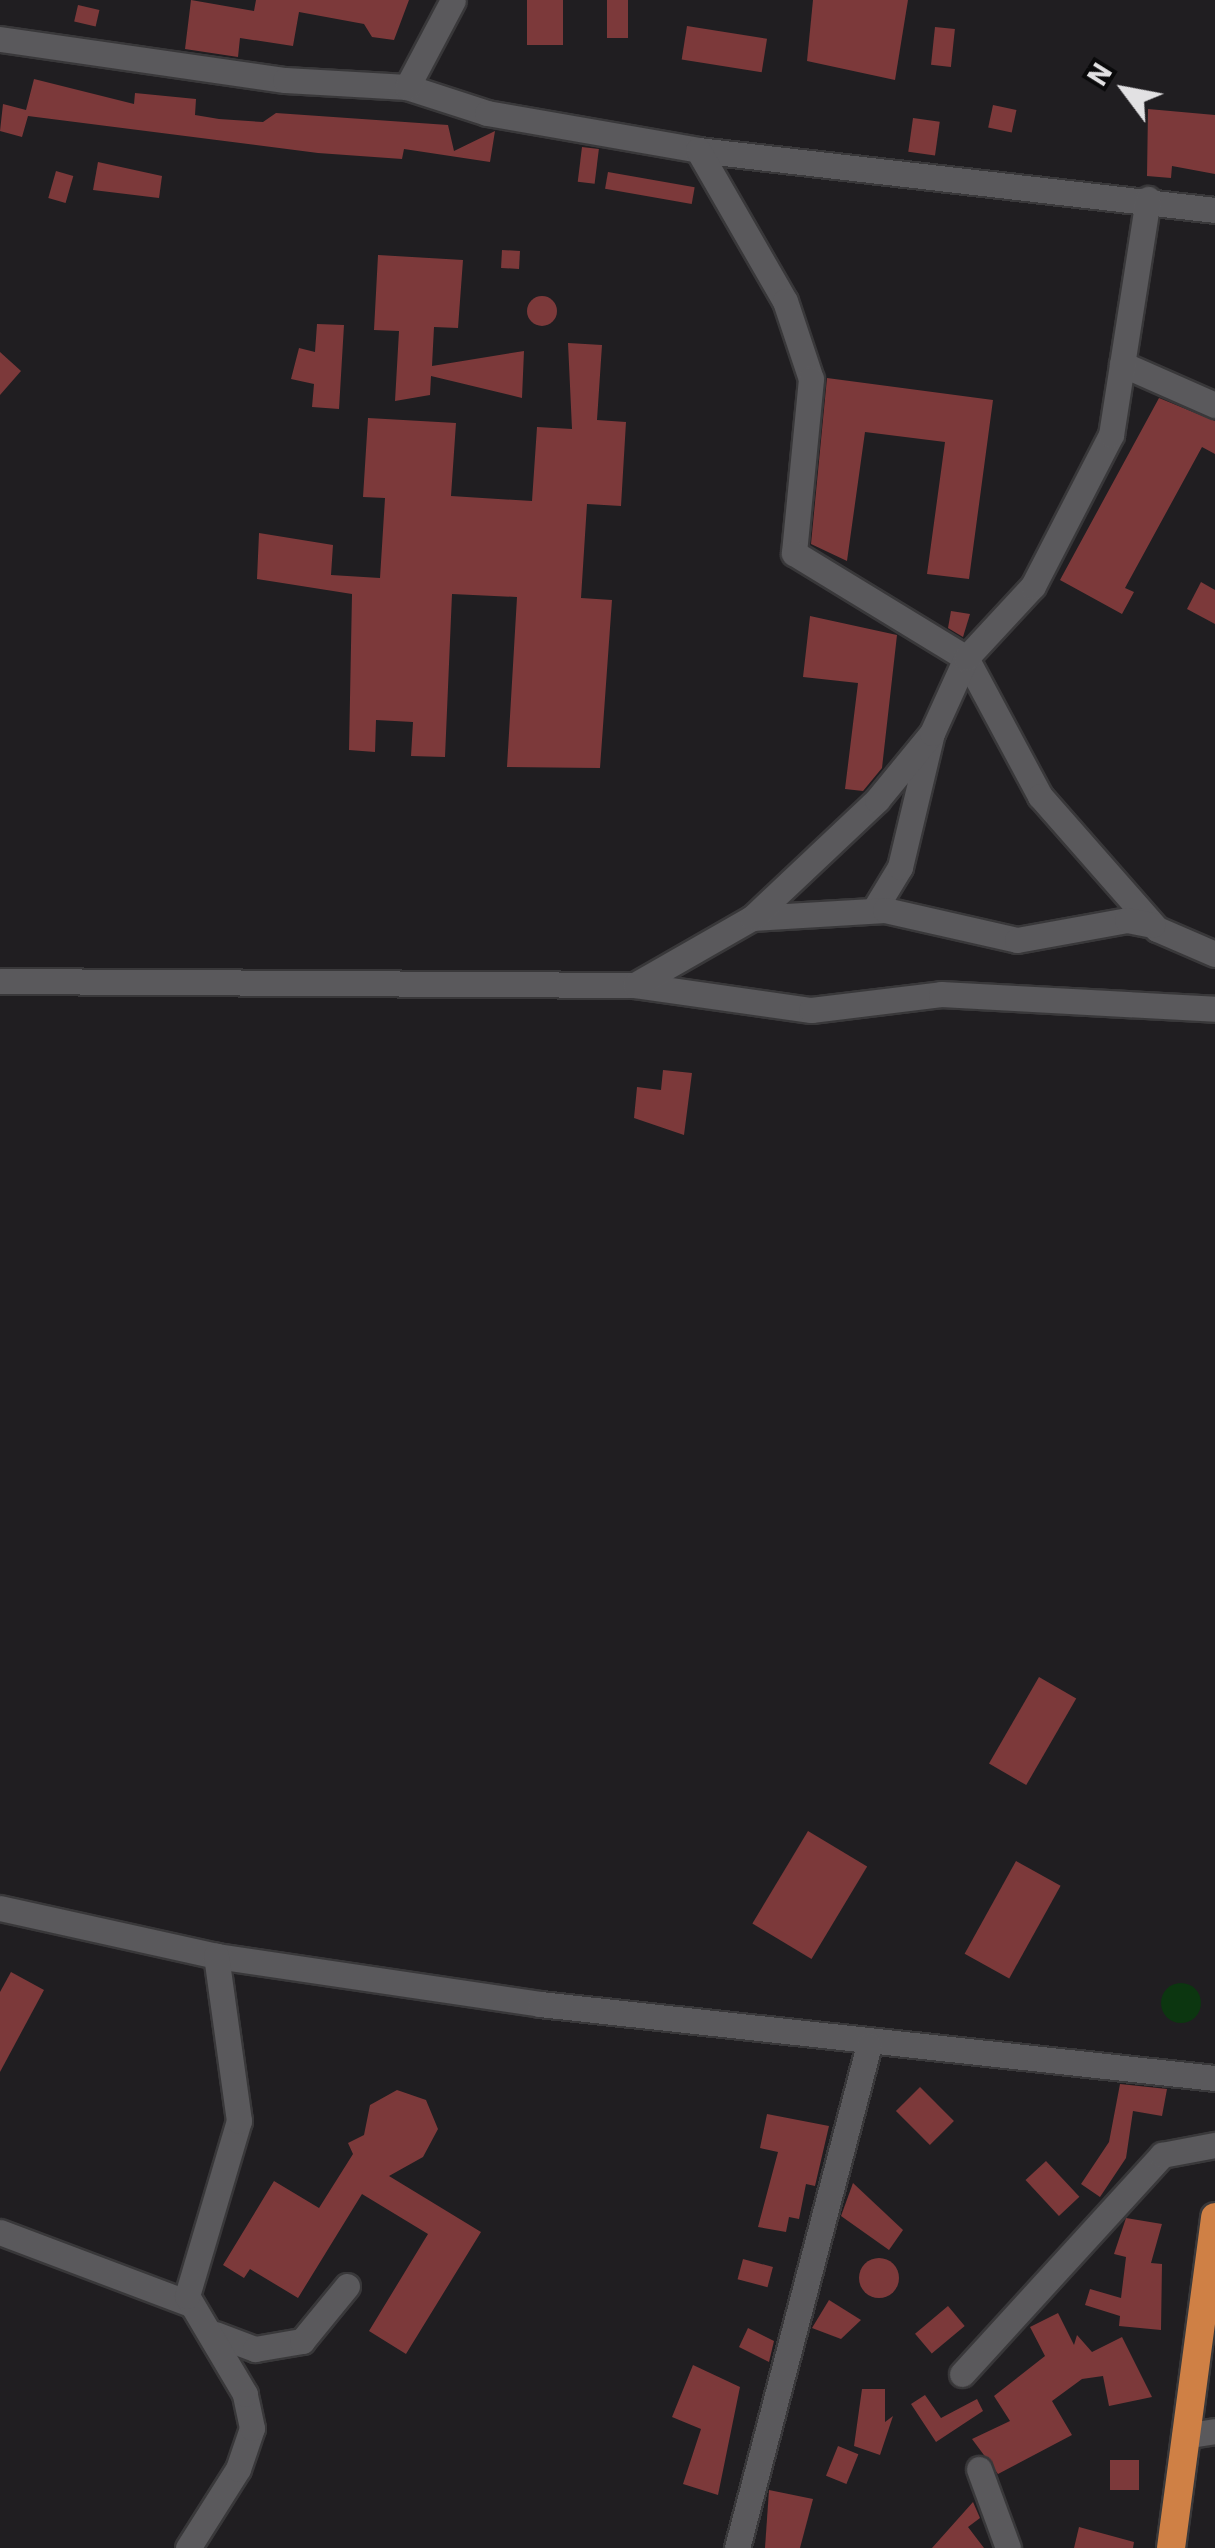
<!DOCTYPE html>
<html>
<head>
<meta charset="utf-8">
<style>
  body { margin:0 }
  #map { position:relative; width:1215px; height:2548px; overflow:hidden; background:#201e21; font-family:"IBM Plex Sans",sans-serif }
  div>[style] { position:absolute }
  .green>* { inset:0; background:#0c3610 }
  .round { border-radius:50% }
  .building>* { inset:0; background:#7c393a; transform-origin:0 0 }
  .roads { filter:drop-shadow(2px 0 #39383a) drop-shadow(-2px 0 #39383a) drop-shadow(0 2px #39383a) drop-shadow(0 -2px #39383a) }
  .minor>* { height:25px; margin:-12.5px; padding:0 12.5px; transform-origin:12.5px; border-radius:12.5px; background:#5a595c }
  .trunk>* { height:28px; margin:-14px; padding:0 14px; transform-origin:14px; border-radius:14px; background:#cf8045 }
  span { translate:-50% -50%; white-space:nowrap; text-align:center; line-height:1.15; -webkit-text-stroke:8px #09090a; paint-order:stroke }
  .north { position:absolute; left:1075px; top:40px; width:100px; height:100px; -webkit-text-stroke:8px #09090a; paint-order:stroke; rotate:302deg; font-size:28px; font-weight:700; line-height:40px; text-align:center; color:#e2e1e3 }
  .north::after { content:''; display:block; margin:auto; width:35px; height:45px; background:#e2e1e3; clip-path:polygon(50% 0,100% 100%,50% 72%,0 100%) }
</style>
</head>
<body>
<div id="map">
  <div class="green">
    <i class="round" style="left:1161px;top:1983px;width:40px;height:40px"></i>
  </div>
  <div class="building">
    <i style="clip-path:polygon(191px 0,254px 11px,256px 0,409px 0,394px 40px,372px 37px,364px 24px,299px 12px,293px 46px,240px 38px,238px 57px,185px 49px)"></i>
    <i style="left:527px;top:0;width:36px;height:45px"></i>
    <i style="left:607px;top:0;width:21px;height:38px"></i>
    <i style="clip-path:polygon(813px 0,908px 0,895px 80px,807px 61px)"></i>
    <i style="left:78px;top:5px;width:22px;height:17px;rotate:13deg"></i>
    <i style="left:687px;top:26px;width:81px;height:34px;rotate:9deg"></i>
    <i style="left:935px;top:27px;width:20px;height:38px;rotate:6deg"></i>
    <i style="clip-path:polygon(34px 79px,134px 104px,135px 93px,196px 99px,195px 115px,219px 119px,263px 122px,276px 113px,448px 125px,454px 151px,495px 131px,490px 162px,404px 149px,402px 159px,318px 153px,28px 116px,22px 137px,0 131px,3px 104px,26px 110px)"></i>
    <i style="left:993px;top:105px;width:24px;height:23px;rotate:12deg"></i>
    <i style="clip-path:polygon(1148px 109px,1215px 115px,1215px 174px,1172px 166px,1171px 178px,1147px 176px)"></i>
    <i style="left:913px;top:118px;width:27px;height:34px;rotate:8deg"></i>
    <i style="left:582px;top:147px;width:17px;height:35px;rotate:7deg"></i>
    <i style="clip-path:polygon(98px 162px,162px 176px,159px 198px,93px 190px)"></i>
    <i style="left:56px;top:171px;width:18px;height:28px;rotate:16deg"></i>
    <i style="left:608px;top:172px;width:88px;height:17px;rotate:10deg"></i>
    <i style="left:502px;top:250px;width:18px;height:18px;rotate:3deg"></i>
    <i style="clip-path:polygon(378px 255px,463px 260px,458px 328px,434px 327px,432px 366px,524px 351px,522px 398px,431px 376px,430px 395px,395px 401px,399px 331px,374px 330px)"></i>
    <i class="round" style="left:527px;top:296px;width:30px;height:30px"></i>
    <i style="clip-path:polygon(317px 324px,344px 325px,339px 409px,312px 407px,314px 384px,291px 379px,299px 348px,315px 352px)"></i>
    <i style="clip-path:polygon(568px 343px,602px 345px,597px 420px,626px 422px,621px 506px,587px 504px,581px 598px,612px 600px,600px 768px,507px 767px,517px 597px,452px 594px,445px 757px,411px 756px,413px 722px,376px 720px,375px 752px,349px 750px,352px 594px,257px 579px,259px 533px,333px 545px,331px 575px,380px 578px,385px 498px,363px 497px,368px 418px,456px 423px,451px 496px,532px 501px,537px 427px,572px 429px)"></i>
    <i style="clip-path:polygon(0 352px,21px 371px,0 395px)"></i>
    <i style="clip-path:polygon(827px 378px,993px 400px,969px 579px,927px 574px,945px 442px,865px 432px,847px 561px,811px 544px)"></i>
    <i style="clip-path:polygon(1159px 398px,1215px 421px,1215px 454px,1202px 447px,1125px 588px,1134px 592px,1122px 614px,1060px 580px)"></i>
    <i style="clip-path:polygon(1201px 582px,1215px 590px,1215px 624px,1187px 609px)"></i>
    <i style="clip-path:polygon(951px 611px,970px 614px,963px 637px,948px 628px)"></i>
    <i style="clip-path:polygon(810px 616px,897px 635px,882px 768px,863px 791px,845px 789px,858px 683px,803px 677px)"></i>
    <i style="clip-path:polygon(663px 1070px,692px 1073px,684px 1135px,634px 1118px,637px 1087px,661px 1090px)"></i>
    <i style="left:1039px;top:1677px;width:43px;height:100px;rotate:30deg"></i>
    <i style="left:808px;top:1831px;width:69px;height:108px;rotate:31deg"></i>
    <i style="left:1016px;top:1861px;width:51px;height:106px;rotate:29deg"></i>
    <i style="clip-path:polygon(11px 1972px,44px 1990px,0 2072px,0 1992px)"></i>
    <i style="clip-path:polygon(1120px 2084px,1167px 2089px,1162px 2116px,1133px 2111px,1126px 2158px,1100px 2197px,1081px 2184px,1109px 2142px)"></i>
    <i style="left:920px;top:2087px;width:48px;height:34px;rotate:45deg"></i>
    <i style="clip-path:polygon(397px 2090px,426px 2100px,438px 2129px,423px 2157px,389px 2176px,481px 2232px,406px 2354px,369px 2331px,428px 2234px,362px 2194px,298px 2298px,250px 2269px,244px 2278px,223px 2265px,274px 2181px,319px 2208px,353px 2154px,348px 2143px,364px 2135px,370px 2105px)"></i>
    <i style="clip-path:polygon(767px 2114px,829px 2126px,815px 2186px,806px 2184px,799px 2219px,789px 2217px,786px 2232px,758px 2227px,778px 2152px,760px 2148px)"></i>
    <i style="left:1046px;top:2161px;width:49px;height:28px;rotate:47deg"></i>
    <i style="clip-path:polygon(853px 2183px,903px 2230px,889px 2250px,841px 2216px)"></i>
    <i style="clip-path:polygon(1126px 2218px,1162px 2224px,1151px 2263px,1162px 2264px,1161px 2330px,1119px 2326px,1120px 2316px,1085px 2305px,1090px 2289px,1121px 2298px,1126px 2257px,1114px 2254px)"></i>
    <i class="round" style="left:859px;top:2258px;width:40px;height:40px"></i>
    <i style="left:743px;top:2259px;width:31px;height:21px;rotate:15deg"></i>
    <i style="clip-path:polygon(829px 2300px,861px 2320px,841px 2339px,812px 2328px)"></i>
    <i style="left:948px;top:2306px;width:26px;height:43px;rotate:50deg"></i>
    <i style="clip-path:polygon(1058px 2313px,1074px 2345px,1077px 2335px,1092px 2352px,1122px 2337px,1152px 2397px,1109px 2406px,1103px 2376px,1082px 2379px,1052px 2401px,1072px 2435px,998px 2474px,972px 2439px,1010px 2421px,994px 2396px,1045px 2356px,1030px 2327px)"></i>
    <i style="clip-path:polygon(748px 2328px,774px 2341px,769px 2362px,739px 2347px)"></i>
    <i style="clip-path:polygon(693px 2365px,740px 2387px,718px 2495px,683px 2484px,701px 2429px,672px 2417px)"></i>
    <i style="clip-path:polygon(862px 2389px,885px 2389px,885px 2422px,893px 2416px,880px 2455px,854px 2446px)"></i>
    <i style="clip-path:polygon(925px 2395px,941px 2418px,977px 2399px,983px 2411px,936px 2442px,911px 2404px)"></i>
    <i style="left:838px;top:2446px;width:22px;height:32px;rotate:22deg"></i>
    <i style="left:1139px;top:2460px;width:30px;height:29px;rotate:90deg"></i>
    <i style="clip-path:polygon(769px 2490px,813px 2499px,800px 2548px,765px 2548px)"></i>
    <i style="clip-path:polygon(973px 2502px,980px 2518px,968px 2527px,984px 2548px,932px 2548px)"></i>
    <i style="clip-path:polygon(1079px 2527px,1134px 2542px,1133px 2548px,1074px 2548px)"></i>
  </div>
  <div class="roads">
    <div class="minor">
      <i style="left:0;top:39px;width:288px;rotate:8.2deg"></i>
      <i style="left:285px;top:80px;width:122px;rotate:3.3deg"></i>
      <i style="left:407px;top:87px;width:84px;rotate:18deg"></i>
      <i style="left:487px;top:113px;width:214px;rotate:9.9deg"></i>
      <i style="left:698px;top:150px;width:520px;rotate:6.62deg"></i>
      <i style="left:407px;top:87px;width:98px;rotate:-62.1deg"></i>
      <i style="left:698px;top:150px;width:174px;rotate:60.1deg"></i>
      <i style="left:785px;top:301px;width:82px;rotate:71.6deg"></i>
      <i style="left:811px;top:379px;width:175px;rotate:95.6deg"></i>
      <i style="left:794px;top:553px;width:202px;rotate:31.4deg"></i>
      <i style="left:966px;top:658px;width:157px;rotate:61.8deg"></i>
      <i style="left:1040px;top:796px;width:177px;rotate:48.7deg"></i>
      <i style="left:1157px;top:929px;width:63px;rotate:23.3deg"></i>
      <i style="left:1122px;top:364px;width:102px;rotate:23.8deg"></i>
      <i style="left:874px;top:910px;width:50px;rotate:-58.8deg"></i>
      <i style="left:900px;top:867px;width:134px;rotate:-76.6deg"></i>
      <i style="left:752px;top:918px;width:133px;rotate:-3.4deg"></i>
      <i style="left:885px;top:910px;width:135px;rotate:12.8deg"></i>
      <i style="left:1017px;top:940px;width:112px;rotate:-10.3deg"></i>
      <i style="left:1127px;top:920px;width:26px;rotate:11deg"></i>
      <i style="left:0;top:981px;width:635px;rotate:0.36deg"></i>
      <i style="left:635px;top:985px;width:178px;rotate:8.1deg"></i>
      <i style="left:811px;top:1010px;width:131px;rotate:-7deg"></i>
      <i style="left:941px;top:994px;width:274px;rotate:3.1deg"></i>
      <i style="left:635px;top:985px;width:135px;rotate:-29.8deg"></i>
      <i style="left:752px;top:918px;width:172px;rotate:-43.3deg"></i>
      <i style="left:877px;top:800px;width:87px;rotate:-50.6deg"></i>
      <i style="left:932px;top:733px;width:82px;rotate:-65.6deg"></i>
      <i style="left:966px;top:658px;width:98px;rotate:-47.1deg"></i>
      <i style="left:1033px;top:586px;width:170px;rotate:-62.7deg"></i>
      <i style="left:1111px;top:435px;width:239px;rotate:-81.1deg"></i>
      <i style="left:0;top:1908px;width:221px;rotate:12.5deg"></i>
      <i style="left:216px;top:1956px;width:328px;rotate:8.4deg"></i>
      <i style="left:540px;top:2004px;width:679px;rotate:6.26deg"></i>
      <i style="left:0;top:2232px;width:204px;rotate:20.7deg"></i>
      <i style="left:215px;top:2334px;width:43px;rotate:20.6deg"></i>
      <i style="left:255px;top:2349px;width:48px;rotate:-9.7deg"></i>
      <i style="left:302px;top:2341px;width:71px;rotate:-50.7deg"></i>
      <i style="left:962px;top:2374px;width:297px;rotate:-47.6deg"></i>
      <i style="left:1162px;top:2155px;width:54px;rotate:-10.7deg"></i>
      <i style="left:1184px;top:2436px;width:31px;rotate:-9deg"></i>
      <i style="left:979px;top:2469px;width:84px;rotate:69.8deg"></i>
      <i style="left:188px;top:2548px;width:93px;rotate:-57.7deg"></i>
      <i style="left:238px;top:2469px;width:43px;rotate:-71.1deg"></i>
      <i style="left:252px;top:2428px;width:35px;rotate:-102deg"></i>
      <i style="left:245px;top:2394px;width:114px;rotate:-120.6deg"></i>
      <i style="left:187px;top:2296px;width:183px;rotate:-73.5deg"></i>
      <i style="left:239px;top:2121px;width:167px;rotate:-97.9deg"></i>
      <i style="left:737px;top:2548px;width:520px;rotate:-75.3deg"></i>
    </div>
    <div class="trunk">
      <i style="left:1171px;top:2548px;width:334px;rotate:-82.4deg"></i>
    </div>
  </div>
  <div class="north">N</div>
</div>
</body>
</html>
